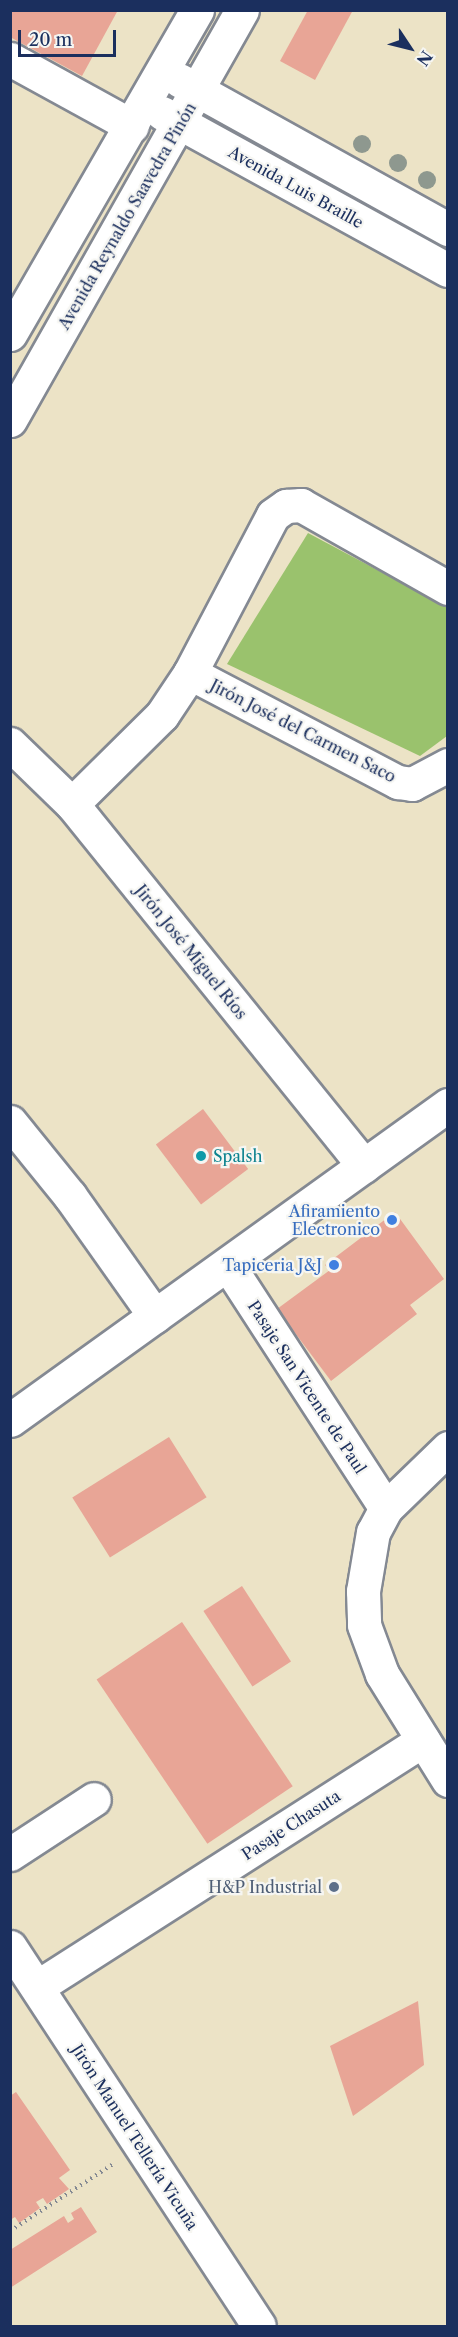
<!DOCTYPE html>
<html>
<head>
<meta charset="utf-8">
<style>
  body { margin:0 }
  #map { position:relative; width:458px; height:2337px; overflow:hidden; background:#ece3c6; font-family:"Libre Caslon Text",serif }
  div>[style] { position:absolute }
  .green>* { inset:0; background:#9ac26d }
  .building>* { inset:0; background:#e8a596; transform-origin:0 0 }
  .path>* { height:4px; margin-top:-2px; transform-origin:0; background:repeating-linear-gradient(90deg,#848992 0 1.5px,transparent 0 6px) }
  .roads { filter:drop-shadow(2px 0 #848992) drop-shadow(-2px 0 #848992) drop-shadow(0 2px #848992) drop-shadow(0 -2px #848992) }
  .minor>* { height:33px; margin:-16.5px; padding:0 16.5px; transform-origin:16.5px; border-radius:16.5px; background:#fff }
  .trees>* { width:18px; height:18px; margin:-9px; border-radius:50%; background:#8e988f }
  .dots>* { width:16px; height:16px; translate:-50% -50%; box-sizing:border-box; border:3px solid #f6f6f2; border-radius:50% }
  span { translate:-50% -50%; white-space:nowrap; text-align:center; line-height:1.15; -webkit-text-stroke:4.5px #f6f6f2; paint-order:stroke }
  .street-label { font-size:16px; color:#1b2f5e }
  .culture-label { font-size:16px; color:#0d838f }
  .left { translate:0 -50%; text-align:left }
  .shop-label { font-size:16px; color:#366cbe }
  .right { translate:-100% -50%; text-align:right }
  .service-label { font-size:16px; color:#4e5e75 }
  .frame { position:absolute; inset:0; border:12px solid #1b2f5e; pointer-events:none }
  .north { position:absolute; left:380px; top:18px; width:60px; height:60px; -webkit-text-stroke:4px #f6f6f2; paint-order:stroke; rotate:125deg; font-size:16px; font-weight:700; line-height:24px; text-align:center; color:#1b2f5e }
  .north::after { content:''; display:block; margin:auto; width:21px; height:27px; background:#1b2f5e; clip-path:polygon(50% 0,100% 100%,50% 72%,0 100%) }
  .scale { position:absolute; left:18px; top:30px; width:98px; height:27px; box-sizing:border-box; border:3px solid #1b2f5e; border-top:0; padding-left:8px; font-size:18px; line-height:21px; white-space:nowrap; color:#1b2f5e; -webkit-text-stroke:4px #f6f6f2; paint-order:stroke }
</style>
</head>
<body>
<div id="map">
  <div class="green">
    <i style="clip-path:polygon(308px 533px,447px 607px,447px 736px,420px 756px,227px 664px)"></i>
  </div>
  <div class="building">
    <i style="clip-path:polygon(10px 10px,118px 10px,82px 76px,10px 37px)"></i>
    <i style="clip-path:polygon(308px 10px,353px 10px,315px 80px,280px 61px)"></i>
    <i style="left:203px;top:1109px;width:75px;height:59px;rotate:53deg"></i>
    <i style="clip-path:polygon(395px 1212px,444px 1279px,410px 1305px,417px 1314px,331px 1381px,277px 1309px,330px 1270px,325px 1265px)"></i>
    <i style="left:169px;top:1437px;width:71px;height:114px;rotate:58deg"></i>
    <i style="left:242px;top:1586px;width:90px;height:46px;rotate:57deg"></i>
    <i style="left:182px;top:1622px;width:198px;height:103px;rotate:56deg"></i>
    <i style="clip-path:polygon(418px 2001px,424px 2065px,353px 2116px,330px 2046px)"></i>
    <i style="clip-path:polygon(16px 2092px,70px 2170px,59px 2178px,69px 2189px,47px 2204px,43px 2198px,36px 2202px,40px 2208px,19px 2223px,15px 2217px,10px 2220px,10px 2096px)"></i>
    <i style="clip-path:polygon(81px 2207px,97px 2232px,10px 2288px,10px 2250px,64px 2216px,68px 2223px,74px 2219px,71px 2213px)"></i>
  </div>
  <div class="path">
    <i style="left:10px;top:2231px;width:123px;rotate:-33deg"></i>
  </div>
  <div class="roads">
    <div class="minor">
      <i style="left:10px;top:59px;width:139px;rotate:28.8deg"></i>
      <i style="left:179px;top:80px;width:308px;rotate:29deg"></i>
      <i style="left:162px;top:113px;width:326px;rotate:28.8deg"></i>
      <i style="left:10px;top:334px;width:374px;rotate:-60deg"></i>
      <i style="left:10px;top:420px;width:471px;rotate:-60.5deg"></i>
      <i style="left:190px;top:673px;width:235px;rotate:27.7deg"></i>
      <i style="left:398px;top:782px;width:14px;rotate:8deg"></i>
      <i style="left:412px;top:784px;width:41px;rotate:-27.8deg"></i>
      <i style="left:10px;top:744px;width:86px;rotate:44.1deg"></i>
      <i style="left:72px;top:804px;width:465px;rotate:51.1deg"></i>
      <i style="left:72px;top:804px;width:127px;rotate:-44.7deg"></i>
      <i style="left:162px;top:715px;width:50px;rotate:-56.3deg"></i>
      <i style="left:190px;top:673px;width:178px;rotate:-62.3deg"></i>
      <i style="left:273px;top:515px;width:16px;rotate:-35deg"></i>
      <i style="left:286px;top:506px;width:15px;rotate:-4deg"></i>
      <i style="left:301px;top:505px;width:169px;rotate:29.5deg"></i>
      <i style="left:10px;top:1122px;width:95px;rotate:51deg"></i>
      <i style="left:70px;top:1196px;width:147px;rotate:54.7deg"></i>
      <i style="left:228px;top:1265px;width:290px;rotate:57deg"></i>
      <i style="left:10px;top:1420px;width:540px;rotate:-35.72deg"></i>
      <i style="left:448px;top:1448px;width:86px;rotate:135.9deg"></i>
      <i style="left:386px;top:1508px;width:27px;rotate:118deg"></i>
      <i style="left:373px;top:1532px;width:60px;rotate:99.6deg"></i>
      <i style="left:363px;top:1591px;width:34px;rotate:88deg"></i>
      <i style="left:364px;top:1625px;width:52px;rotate:69.8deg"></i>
      <i style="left:382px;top:1674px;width:125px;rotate:58.1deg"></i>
      <i style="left:10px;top:1854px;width:100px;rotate:-33.2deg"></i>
      <i style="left:10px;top:1947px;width:453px;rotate:56.7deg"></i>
      <i style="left:37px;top:1987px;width:458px;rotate:-32.6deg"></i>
    </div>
  </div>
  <div class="trees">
    <i style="left:362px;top:144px"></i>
    <i style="left:398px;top:163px"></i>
    <i style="left:427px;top:180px"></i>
  </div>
  <div class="dots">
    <i style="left:201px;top:1156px;background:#0f9aa8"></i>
    <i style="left:392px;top:1220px;background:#3f7fe0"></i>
    <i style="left:334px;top:1265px;background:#3f7fe0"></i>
    <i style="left:334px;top:1887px;background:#5c6f8a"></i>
  </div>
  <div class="street-label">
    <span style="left:296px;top:187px;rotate:29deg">Avenida Luis Braille</span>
    <span style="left:127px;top:216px;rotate:-60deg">Avenida Reynaldo Saavedra Pinón</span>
    <span style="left:303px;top:731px;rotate:27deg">Jirón José del Carmen Saco</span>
    <span style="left:191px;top:952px;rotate:51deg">Jirón José Miguel Ríos</span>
    <span style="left:307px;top:1387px;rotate:57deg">Pasaje San Vicente de Paul</span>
    <span style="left:291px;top:1825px;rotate:-33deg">Pasaje Chasuta</span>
    <span style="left:135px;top:2137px;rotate:57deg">Jirón Manuel Tellería Vicuña</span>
  </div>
  <div class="culture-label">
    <span class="left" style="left:213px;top:1156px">Spalsh</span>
  </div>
  <div class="shop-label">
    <span class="right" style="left:380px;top:1220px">Afiramiento<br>Electronico</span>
    <span class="right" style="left:322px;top:1265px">Tapiceria J&amp;J</span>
  </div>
  <div class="service-label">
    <span class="right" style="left:322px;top:1887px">H&amp;P Industrial</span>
  </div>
  <div class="frame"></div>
  <div class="north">N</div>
  <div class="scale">20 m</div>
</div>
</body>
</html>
